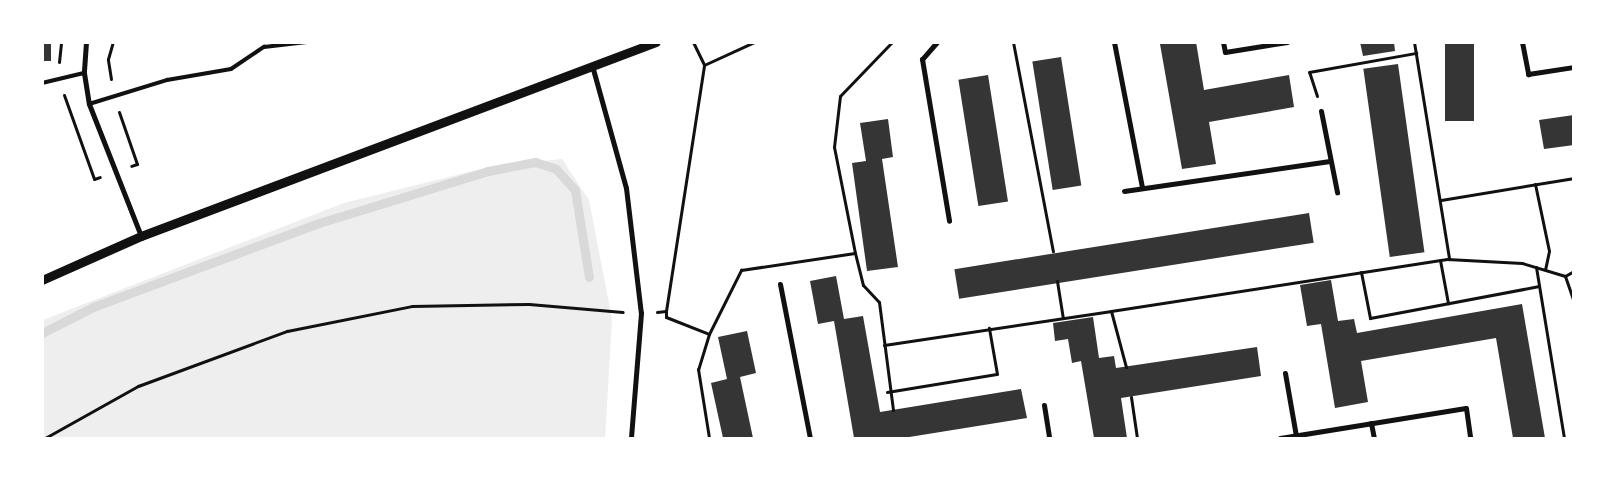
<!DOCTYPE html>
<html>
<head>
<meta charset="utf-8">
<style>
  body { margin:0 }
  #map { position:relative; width:1616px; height:481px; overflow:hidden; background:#fff; font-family:Ubuntu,sans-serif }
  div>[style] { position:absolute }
  .green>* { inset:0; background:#eee }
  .stream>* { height:9px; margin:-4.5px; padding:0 4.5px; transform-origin:4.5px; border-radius:4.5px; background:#d9d9d9 }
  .building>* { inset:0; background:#353535; transform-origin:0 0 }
  .path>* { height:3px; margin:-1.5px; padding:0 1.5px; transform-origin:1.5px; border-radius:1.5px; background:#111 }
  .service>* { height:4px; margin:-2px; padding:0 2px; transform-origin:2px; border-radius:2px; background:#111 }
  .minor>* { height:5px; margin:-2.5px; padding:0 2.5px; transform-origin:2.5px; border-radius:2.5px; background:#111 }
  .tertiary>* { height:9px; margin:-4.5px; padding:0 4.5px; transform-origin:4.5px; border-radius:4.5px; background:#111 }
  span { translate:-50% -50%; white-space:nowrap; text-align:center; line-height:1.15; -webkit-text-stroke:4px #fff; paint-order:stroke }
  .frame { position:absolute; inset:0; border:44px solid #fff; pointer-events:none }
</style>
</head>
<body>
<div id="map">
  <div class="green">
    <i style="clip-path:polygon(562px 159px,589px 200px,612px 319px,605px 438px,43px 438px,43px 320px,344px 203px,493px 166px)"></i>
  </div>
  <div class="stream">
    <i style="left:42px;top:333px;width:57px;rotate:-27deg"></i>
    <i style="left:93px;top:307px;width:241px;rotate:-20.4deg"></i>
    <i style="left:319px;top:223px;width:177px;rotate:-17.1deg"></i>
    <i style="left:488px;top:171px;width:48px;rotate:-10.8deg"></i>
    <i style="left:535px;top:162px;width:22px;rotate:18deg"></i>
    <i style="left:556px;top:169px;width:28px;rotate:48deg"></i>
    <i style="left:575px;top:190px;width:88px;rotate:80.9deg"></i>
  </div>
  <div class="building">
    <i style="left:42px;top:42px;width:9px;height:19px"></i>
    <i style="clip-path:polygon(1196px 42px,1204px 90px,1289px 75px,1294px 107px,1209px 122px,1216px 164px,1182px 169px,1160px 44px)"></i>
    <i style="clip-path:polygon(1360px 42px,1394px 42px,1395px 51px,1363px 56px)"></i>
    <i style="left:1445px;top:42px;width:29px;height:79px"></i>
    <i style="left:1061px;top:57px;width:130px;height:29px;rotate:81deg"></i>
    <i style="left:1398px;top:64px;width:190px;height:35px;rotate:82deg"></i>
    <i style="left:988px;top:75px;width:128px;height:30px;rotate:81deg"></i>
    <i style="clip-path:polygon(1574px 115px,1574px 145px,1544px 149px,1539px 120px)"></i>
    <i style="clip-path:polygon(888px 119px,893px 157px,882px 159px,898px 267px,867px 271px,852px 163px,866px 161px,860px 123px)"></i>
    <i style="left:1309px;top:213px;width:30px;height:359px;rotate:81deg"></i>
    <i style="clip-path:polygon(836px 276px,844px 319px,863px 316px,880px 412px,1021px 389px,1027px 418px,903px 438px,854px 438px,834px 321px,818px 324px,810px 281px)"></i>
    <i style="clip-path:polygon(1331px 280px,1338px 321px,1354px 319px,1357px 333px,1522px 304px,1545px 438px,1513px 438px,1496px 338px,1361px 361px,1368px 402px,1335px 408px,1321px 324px,1307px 326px,1300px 285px)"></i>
    <i style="clip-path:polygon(1093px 317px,1099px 358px,1114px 356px,1116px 368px,1257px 347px,1261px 376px,1121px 398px,1127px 438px,1094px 438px,1081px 361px,1072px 363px,1068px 339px,1055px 341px,1053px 323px)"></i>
    <i style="clip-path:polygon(747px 331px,756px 373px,740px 377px,753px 438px,723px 438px,711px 383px,727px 379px,718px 337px)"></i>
  </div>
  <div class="path">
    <i style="left:693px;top:42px;width:25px;rotate:64deg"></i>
    <i style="left:1013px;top:42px;width:213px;rotate:79.2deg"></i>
    <i style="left:1414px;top:42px;width:220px;rotate:80.8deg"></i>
    <i style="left:59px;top:62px;width:20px;rotate:-84deg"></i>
    <i style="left:111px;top:79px;width:20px;rotate:-99deg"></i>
    <i style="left:108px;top:59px;width:18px;rotate:-74deg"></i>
    <i style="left:64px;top:95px;width:89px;rotate:70.3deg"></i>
    <i style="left:94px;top:179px;width:6px;rotate:-18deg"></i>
    <i style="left:1317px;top:96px;width:25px;rotate:-108deg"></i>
    <i style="left:1309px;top:72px;width:109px;rotate:-10.1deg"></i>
    <i style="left:119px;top:112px;width:55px;rotate:70.9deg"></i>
    <i style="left:137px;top:164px;width:6px;rotate:162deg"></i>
    <i style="left:1535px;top:184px;width:68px;rotate:78.2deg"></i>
    <i style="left:1549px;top:251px;width:19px;rotate:102deg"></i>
    <i style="left:1441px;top:200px;width:135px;rotate:-9.4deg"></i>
    <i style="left:855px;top:253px;width:108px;rotate:-101.2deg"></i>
    <i style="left:834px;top:147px;width:51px;rotate:-83.3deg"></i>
    <i style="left:840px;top:96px;width:75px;rotate:-46.1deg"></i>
    <i style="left:1440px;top:260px;width:44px;rotate:79.5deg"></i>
    <i style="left:1536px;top:267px;width:173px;rotate:80.7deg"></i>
    <i style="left:1361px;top:272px;width:47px;rotate:78.9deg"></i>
    <i style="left:1370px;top:318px;width:172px;rotate:-10.7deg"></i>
    <i style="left:1565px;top:276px;width:28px;rotate:71deg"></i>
    <i style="left:1057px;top:281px;width:37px;rotate:81deg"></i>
    <i style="left:666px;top:311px;width:6px;rotate:90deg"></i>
    <i style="left:666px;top:317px;width:46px;rotate:21.6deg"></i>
    <i style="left:709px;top:334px;width:37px;rotate:107deg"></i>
    <i style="left:698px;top:369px;width:70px;rotate:80.9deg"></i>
    <i style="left:1111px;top:311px;width:340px;rotate:-8.8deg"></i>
    <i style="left:1447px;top:259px;width:75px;rotate:3.1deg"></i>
    <i style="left:1522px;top:263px;width:45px;rotate:16.8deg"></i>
    <i style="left:1565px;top:276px;width:10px;rotate:-29deg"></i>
    <i style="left:657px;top:312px;width:9px;rotate:-6deg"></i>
    <i style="left:666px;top:311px;width:249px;rotate:-81.2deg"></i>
    <i style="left:704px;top:65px;width:55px;rotate:-24.7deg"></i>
    <i style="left:709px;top:334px;width:72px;rotate:-63.4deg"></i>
    <i style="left:741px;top:270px;width:115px;rotate:-8.5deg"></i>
    <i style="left:855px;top:253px;width:33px;rotate:76deg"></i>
    <i style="left:863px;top:285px;width:23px;rotate:47deg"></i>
    <i style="left:879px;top:302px;width:109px;rotate:82.6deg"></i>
    <i style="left:884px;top:345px;width:230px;rotate:-8.5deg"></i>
    <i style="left:1111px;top:311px;width:58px;rotate:75deg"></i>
    <i style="left:887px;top:392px;width:111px;rotate:-9.3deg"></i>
    <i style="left:997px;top:374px;width:47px;rotate:-99.9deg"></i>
    <i style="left:1131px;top:397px;width:41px;rotate:81.7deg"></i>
    <i style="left:45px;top:438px;width:107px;rotate:-29.2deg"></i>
    <i style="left:138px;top:386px;width:159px;rotate:-20.3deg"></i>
    <i style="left:287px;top:331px;width:127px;rotate:-11.3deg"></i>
    <i style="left:412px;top:306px;width:117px;rotate:-1deg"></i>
    <i style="left:529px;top:304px;width:94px;rotate:4.9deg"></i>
  </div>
  <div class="service">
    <i style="left:42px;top:83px;width:43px;rotate:-13.4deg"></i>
    <i style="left:89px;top:104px;width:82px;rotate:-17.1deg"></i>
    <i style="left:167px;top:80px;width:65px;rotate:-9.8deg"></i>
    <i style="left:231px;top:69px;width:40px;rotate:-34deg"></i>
    <i style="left:264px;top:47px;width:43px;rotate:-6.6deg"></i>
  </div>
  <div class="minor">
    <i style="left:86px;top:42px;width:31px;rotate:94deg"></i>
    <i style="left:84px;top:73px;width:31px;rotate:81deg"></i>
    <i style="left:89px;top:104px;width:142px;rotate:68.5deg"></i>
    <i style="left:937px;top:42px;width:23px;rotate:131deg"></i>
    <i style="left:922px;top:59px;width:164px;rotate:80.5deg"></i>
    <i style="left:1114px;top:42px;width:148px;rotate:79.1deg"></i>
    <i style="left:1223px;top:42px;width:10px;rotate:79deg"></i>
    <i style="left:1225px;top:52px;width:63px;rotate:-9.2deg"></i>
    <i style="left:1522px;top:42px;width:33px;rotate:79deg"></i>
    <i style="left:1528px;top:74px;width:47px;rotate:-8.7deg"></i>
    <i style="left:593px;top:69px;width:123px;rotate:74.5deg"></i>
    <i style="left:626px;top:188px;width:126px;rotate:83.2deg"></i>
    <i style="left:641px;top:313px;width:125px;rotate:94.6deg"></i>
    <i style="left:1321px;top:111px;width:83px;rotate:78.8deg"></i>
    <i style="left:1124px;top:191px;width:208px;rotate:-8.3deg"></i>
    <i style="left:780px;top:284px;width:157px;rotate:79deg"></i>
    <i style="left:1285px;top:373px;width:64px;rotate:80.1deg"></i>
    <i style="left:1044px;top:405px;width:33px;rotate:81deg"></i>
    <i style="left:1371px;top:423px;width:15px;rotate:79deg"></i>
    <i style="left:1280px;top:438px;width:188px;rotate:-9.2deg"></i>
    <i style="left:1466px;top:408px;width:30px;rotate:82deg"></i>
  </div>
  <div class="tertiary">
    <i style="left:42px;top:280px;width:108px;rotate:-24deg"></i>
    <i style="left:141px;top:236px;width:550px;rotate:-20.64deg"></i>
  </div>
  <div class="frame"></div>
</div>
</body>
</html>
